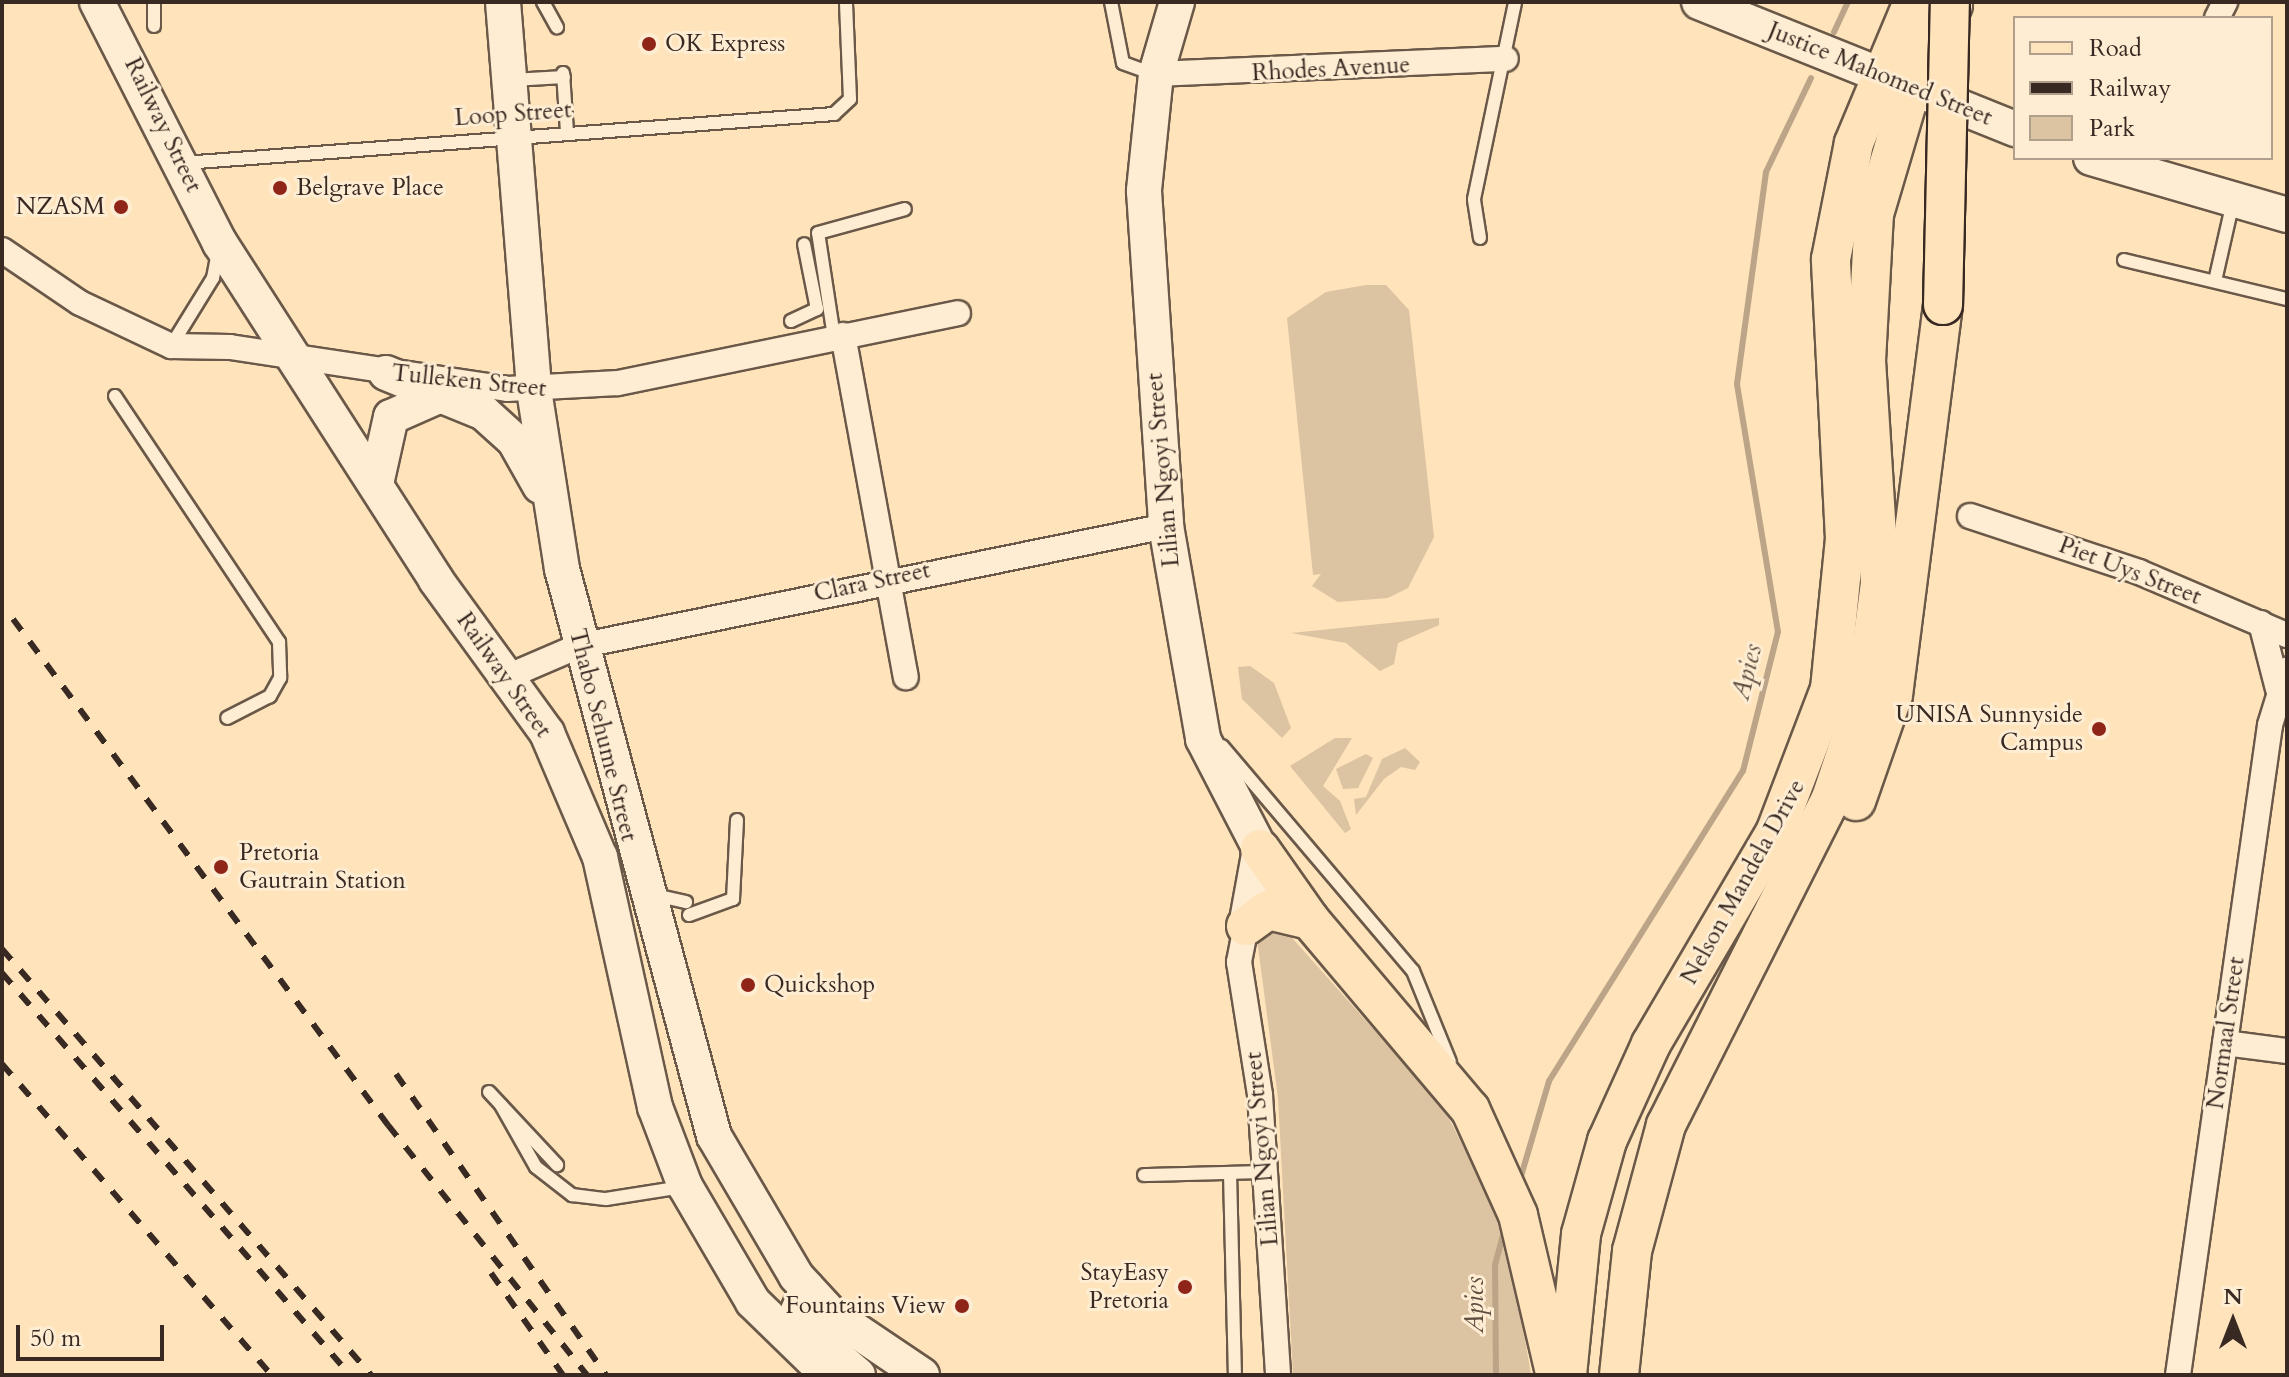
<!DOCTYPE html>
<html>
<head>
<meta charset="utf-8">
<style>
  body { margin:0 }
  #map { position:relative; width:2289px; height:1377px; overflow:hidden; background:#fee3bb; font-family:Cardo,serif }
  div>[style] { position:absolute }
  .green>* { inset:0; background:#dcc3a1 }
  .stream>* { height:6px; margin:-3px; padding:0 3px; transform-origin:3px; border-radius:3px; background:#bba487 }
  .roads { filter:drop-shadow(2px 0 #6a5848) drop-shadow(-2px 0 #6a5848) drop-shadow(0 2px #6a5848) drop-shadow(0 -2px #6a5848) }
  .lane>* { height:12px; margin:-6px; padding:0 6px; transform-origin:6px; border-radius:6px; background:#feedd3 }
  .street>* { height:24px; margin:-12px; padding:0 12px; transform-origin:12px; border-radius:12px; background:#feedd3 }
  .secondary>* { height:34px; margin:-17px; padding:0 17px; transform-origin:17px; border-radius:17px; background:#feedd3 }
  .primary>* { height:38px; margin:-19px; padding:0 19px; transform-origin:19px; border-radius:19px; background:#fee3bb }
  .rail>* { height:6px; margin-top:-3px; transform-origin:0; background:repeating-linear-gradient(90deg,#382922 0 14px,transparent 0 28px) }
  .bridges { filter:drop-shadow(2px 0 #382922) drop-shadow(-2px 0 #382922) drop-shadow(0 2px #382922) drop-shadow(0 -2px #382922) }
  .primary-bridge>* { height:38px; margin:-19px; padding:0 19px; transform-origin:19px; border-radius:19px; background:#fee3bb }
  .dots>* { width:22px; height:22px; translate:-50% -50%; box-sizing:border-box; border:4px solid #feedd3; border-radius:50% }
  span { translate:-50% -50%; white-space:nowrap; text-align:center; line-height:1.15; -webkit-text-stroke:6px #feedd3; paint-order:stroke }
  .poi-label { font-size:24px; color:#382922 }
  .left { translate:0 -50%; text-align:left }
  .right { translate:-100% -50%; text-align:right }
  .street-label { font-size:24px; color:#382922 }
  .water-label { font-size:26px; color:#5f4e40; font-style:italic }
  .frame { position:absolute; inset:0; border:4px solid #382922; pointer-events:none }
  .legend { position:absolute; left:2013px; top:16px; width:260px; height:144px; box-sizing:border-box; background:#feedd3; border:2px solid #af9f8c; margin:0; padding:10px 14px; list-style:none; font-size:24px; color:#382922 }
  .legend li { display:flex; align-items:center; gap:16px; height:40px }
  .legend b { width:40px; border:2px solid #af9f8c }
  .north { position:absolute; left:2193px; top:1281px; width:80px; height:80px; -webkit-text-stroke:6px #feedd3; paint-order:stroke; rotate:0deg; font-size:22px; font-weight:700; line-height:32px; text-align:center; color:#382922 }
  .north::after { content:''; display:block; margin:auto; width:28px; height:36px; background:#382922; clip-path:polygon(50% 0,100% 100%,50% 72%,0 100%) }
  .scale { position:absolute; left:16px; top:1325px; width:148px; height:36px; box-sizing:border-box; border:4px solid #382922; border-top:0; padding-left:10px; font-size:24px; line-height:28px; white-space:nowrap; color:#382922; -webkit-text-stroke:6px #feedd3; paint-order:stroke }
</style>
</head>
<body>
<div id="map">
  <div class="green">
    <i style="clip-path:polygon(1366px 285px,1386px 285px,1409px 310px,1434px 537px,1408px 588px,1388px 598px,1338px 602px,1312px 586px,1321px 574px,1313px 575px,1287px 318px,1326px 292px)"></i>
    <i style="clip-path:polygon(1439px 618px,1439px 625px,1398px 643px,1394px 664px,1380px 671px,1346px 643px,1291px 633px)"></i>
    <i style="clip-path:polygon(1250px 666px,1274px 683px,1291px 728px,1282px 738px,1242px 699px,1238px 667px)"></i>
    <i style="clip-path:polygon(1335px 738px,1352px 738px,1323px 786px,1340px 801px,1351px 829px,1345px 833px,1290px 766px)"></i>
    <i style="clip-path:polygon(1405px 748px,1420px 762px,1415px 770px,1401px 767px,1384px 779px,1356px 815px,1354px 799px,1366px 797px,1382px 759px)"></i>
    <i style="clip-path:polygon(1366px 754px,1373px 758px,1358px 788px,1343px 789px,1336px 769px)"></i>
    <i style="clip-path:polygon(1268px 929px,1285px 930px,1443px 1107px,1490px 1198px,1514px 1275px,1531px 1375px,1293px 1375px,1278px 1098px,1257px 939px)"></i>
  </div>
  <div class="stream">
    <i style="left:1834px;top:32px;width:33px;rotate:-65deg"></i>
    <i style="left:1519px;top:1183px;width:106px;rotate:-73.6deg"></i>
    <i style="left:1549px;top:1081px;width:366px;rotate:-58deg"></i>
    <i style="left:1743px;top:771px;width:143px;rotate:-75.9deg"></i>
    <i style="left:1778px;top:632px;width:251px;rotate:-99.4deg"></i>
    <i style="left:1737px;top:384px;width:214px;rotate:-82.2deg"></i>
    <i style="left:1766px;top:172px;width:104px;rotate:-64.4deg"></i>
    <i style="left:1496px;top:1375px;width:110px;rotate:-90.5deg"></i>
    <i style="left:1495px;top:1265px;width:30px;rotate:-75deg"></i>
  </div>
  <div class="roads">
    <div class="lane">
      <i style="left:543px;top:2px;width:29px;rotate:61deg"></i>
      <i style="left:1111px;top:2px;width:62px;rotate:78.9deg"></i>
      <i style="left:1123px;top:63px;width:32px;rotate:20deg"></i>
      <i style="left:154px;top:26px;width:24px;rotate:-90deg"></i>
      <i style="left:563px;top:73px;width:59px;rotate:86.1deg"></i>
      <i style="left:512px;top:80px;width:52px;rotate:-3.3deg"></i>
      <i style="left:184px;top:163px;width:652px;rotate:-4.31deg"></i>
      <i style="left:834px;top:114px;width:22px;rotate:-43deg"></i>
      <i style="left:850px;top:99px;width:97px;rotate:-92.4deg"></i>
      <i style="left:1480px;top:238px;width:39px;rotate:-99deg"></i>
      <i style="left:1474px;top:199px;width:201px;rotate:-78.2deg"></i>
      <i style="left:2124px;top:260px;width:168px;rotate:13.5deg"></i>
      <i style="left:2215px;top:281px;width:81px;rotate:-77.2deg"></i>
      <i style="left:791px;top:321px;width:29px;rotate:-25deg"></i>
      <i style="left:817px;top:309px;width:66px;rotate:-101.3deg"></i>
      <i style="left:834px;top:337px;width:105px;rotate:-98.7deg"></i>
      <i style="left:818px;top:233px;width:90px;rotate:-15.4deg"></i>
      <i style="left:171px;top:346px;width:80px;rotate:-58.3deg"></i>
      <i style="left:213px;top:278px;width:25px;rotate:-79deg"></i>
      <i style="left:115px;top:396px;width:296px;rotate:56.3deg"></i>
      <i style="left:279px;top:642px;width:36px;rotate:88deg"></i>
      <i style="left:280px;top:678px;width:21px;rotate:119deg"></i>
      <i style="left:270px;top:696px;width:48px;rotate:152.9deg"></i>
      <i style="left:1222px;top:746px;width:295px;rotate:49.7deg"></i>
      <i style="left:1413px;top:971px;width:98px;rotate:67.9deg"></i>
      <i style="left:655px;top:895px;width:32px;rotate:13deg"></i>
      <i style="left:689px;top:915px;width:47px;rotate:-20deg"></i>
      <i style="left:733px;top:899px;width:79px;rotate:-87.1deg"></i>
      <i style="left:489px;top:1092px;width:100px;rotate:47deg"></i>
      <i style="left:501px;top:1105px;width:71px;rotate:60.6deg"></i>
      <i style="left:536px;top:1167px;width:46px;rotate:37.9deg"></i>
      <i style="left:572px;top:1195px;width:34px;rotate:7deg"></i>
      <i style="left:606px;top:1199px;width:77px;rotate:-9deg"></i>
      <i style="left:1230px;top:1173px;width:202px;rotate:88.6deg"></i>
      <i style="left:1144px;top:1175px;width:122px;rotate:-1.4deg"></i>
    </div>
    <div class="street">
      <i style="left:2217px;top:18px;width:18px;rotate:-63deg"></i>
      <i style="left:1156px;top:74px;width:350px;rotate:-2.5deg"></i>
      <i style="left:2px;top:250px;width:94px;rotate:34.2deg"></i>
      <i style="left:80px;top:303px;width:101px;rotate:25.3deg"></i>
      <i style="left:171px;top:346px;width:59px;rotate:1deg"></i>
      <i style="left:230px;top:347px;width:280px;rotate:8.6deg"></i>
      <i style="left:507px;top:389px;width:111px;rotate:-3.1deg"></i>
      <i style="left:618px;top:383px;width:347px;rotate:-11.6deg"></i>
      <i style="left:843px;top:335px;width:348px;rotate:79.6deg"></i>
      <i style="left:1970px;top:516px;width:178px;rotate:18.3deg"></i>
      <i style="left:2139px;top:572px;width:161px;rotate:23.1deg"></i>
      <i style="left:2261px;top:623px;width:68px;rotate:75.6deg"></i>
      <i style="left:509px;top:676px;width:76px;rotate:-23.2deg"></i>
      <i style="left:579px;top:646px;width:599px;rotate:-11.55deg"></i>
      <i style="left:1246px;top:926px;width:37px;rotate:101deg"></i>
      <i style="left:1239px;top:962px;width:135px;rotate:81deg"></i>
      <i style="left:1260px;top:1095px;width:281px;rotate:86.3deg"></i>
      <i style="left:2225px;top:1043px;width:63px;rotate:7.4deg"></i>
      <i style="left:2178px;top:1375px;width:656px;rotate:-81.94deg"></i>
      <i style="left:2270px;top:725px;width:58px;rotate:-72.8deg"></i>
    </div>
    <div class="secondary">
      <i style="left:97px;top:2px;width:271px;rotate:63deg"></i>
      <i style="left:220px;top:243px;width:400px;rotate:57.3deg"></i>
      <i style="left:436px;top:580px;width:189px;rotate:54deg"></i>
      <i style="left:547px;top:733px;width:135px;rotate:66.9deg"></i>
      <i style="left:600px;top:857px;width:256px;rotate:77.6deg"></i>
      <i style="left:655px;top:1107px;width:85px;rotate:69.2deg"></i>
      <i style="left:685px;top:1186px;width:134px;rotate:59.6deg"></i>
      <i style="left:753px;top:1302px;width:105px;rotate:44.2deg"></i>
      <i style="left:503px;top:2px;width:389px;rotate:85.4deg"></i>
      <i style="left:534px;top:390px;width:181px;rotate:81.1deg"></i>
      <i style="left:562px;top:569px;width:587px;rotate:74.99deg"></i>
      <i style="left:714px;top:1136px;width:162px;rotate:59.6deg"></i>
      <i style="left:796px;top:1276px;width:50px;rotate:47.4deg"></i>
      <i style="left:830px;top:1313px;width:111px;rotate:34deg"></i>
      <i style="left:1177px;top:2px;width:75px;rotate:106.3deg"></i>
      <i style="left:1156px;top:74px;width:118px;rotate:95.9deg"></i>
      <i style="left:1144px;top:191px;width:336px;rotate:86.2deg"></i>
      <i style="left:1166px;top:526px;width:216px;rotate:80.1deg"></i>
      <i style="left:1203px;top:739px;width:124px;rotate:62.6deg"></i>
      <i style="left:1260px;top:849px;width:78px;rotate:100.3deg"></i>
      <i style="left:1699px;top:2px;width:341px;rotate:21.9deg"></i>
      <i style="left:2091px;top:158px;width:204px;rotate:16.2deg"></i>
      <i style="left:386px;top:373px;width:106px;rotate:22.2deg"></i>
      <i style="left:484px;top:413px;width:40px;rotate:42deg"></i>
      <i style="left:514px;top:440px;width:53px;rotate:60.5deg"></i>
      <i style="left:376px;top:484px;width:69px;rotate:-77.4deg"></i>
      <i style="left:391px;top:417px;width:57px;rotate:-23.9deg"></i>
      <i style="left:807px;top:1288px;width:25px;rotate:111deg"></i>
      <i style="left:798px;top:1311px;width:22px;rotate:68deg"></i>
      <i style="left:806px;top:1331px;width:68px;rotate:40.2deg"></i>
    </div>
    <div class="primary">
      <i style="left:1856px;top:801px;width:112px;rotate:-70.8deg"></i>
      <i style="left:1893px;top:695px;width:393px;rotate:-82.7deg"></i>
      <i style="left:1260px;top:849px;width:87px;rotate:54.8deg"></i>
      <i style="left:1310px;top:920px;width:248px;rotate:49.8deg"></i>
      <i style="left:1470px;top:1109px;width:116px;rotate:65.6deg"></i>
      <i style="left:1518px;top:1215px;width:157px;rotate:76.8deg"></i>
      <i style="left:1246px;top:926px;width:27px;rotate:-36deg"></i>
      <i style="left:1268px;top:910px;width:43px;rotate:13.4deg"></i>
      <i style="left:1567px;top:1375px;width:142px;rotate:-84.3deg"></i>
      <i style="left:1581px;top:1234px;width:97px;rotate:-74.4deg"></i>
      <i style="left:1607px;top:1141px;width:107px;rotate:-65.6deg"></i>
      <i style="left:1651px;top:1044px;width:245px;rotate:-59.6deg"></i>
      <i style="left:1775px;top:833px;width:154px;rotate:-69.1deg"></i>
      <i style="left:1830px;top:689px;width:151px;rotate:-84.3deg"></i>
      <i style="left:1845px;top:539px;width:280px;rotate:-92.9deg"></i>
      <i style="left:1831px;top:259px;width:118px;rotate:-78.8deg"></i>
      <i style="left:1854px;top:143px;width:153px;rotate:-67.3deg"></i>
      <i style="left:1619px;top:1375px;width:125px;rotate:-84deg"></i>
      <i style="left:1632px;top:1251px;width:131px;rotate:-74.9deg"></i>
      <i style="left:1666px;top:1125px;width:363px;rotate:-63.2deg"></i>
      <i style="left:1830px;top:801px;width:110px;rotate:-71.4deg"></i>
      <i style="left:1865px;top:697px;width:115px;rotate:-82.5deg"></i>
      <i style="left:1880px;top:583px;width:222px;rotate:-93.6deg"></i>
      <i style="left:1866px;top:361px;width:147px;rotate:-86.9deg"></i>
      <i style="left:1874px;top:214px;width:130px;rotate:-73.5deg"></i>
      <i style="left:1911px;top:89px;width:94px;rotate:-63.4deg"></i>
    </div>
  </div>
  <div class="rail">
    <i style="left:13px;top:619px;width:630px;rotate:53.46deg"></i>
    <i style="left:388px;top:1125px;width:320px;rotate:51.5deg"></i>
    <i style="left:2px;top:949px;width:564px;rotate:49.1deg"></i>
    <i style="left:2px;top:973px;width:532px;rotate:49.12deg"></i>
    <i style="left:2px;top:1064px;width:411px;rotate:49.1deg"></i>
    <i style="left:396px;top:1074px;width:367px;rotate:55.1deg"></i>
    <i style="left:491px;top:1273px;width:125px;rotate:54.8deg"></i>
  </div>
  <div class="bridges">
    <div class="primary-bridge">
      <i style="left:1943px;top:305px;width:303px;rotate:-88.7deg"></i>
    </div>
  </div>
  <div class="dots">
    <i style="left:649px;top:44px;background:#8f2418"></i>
    <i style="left:280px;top:188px;background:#8f2418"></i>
    <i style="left:121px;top:207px;background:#8f2418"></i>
    <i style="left:2099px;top:729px;background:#8f2418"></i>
    <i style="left:221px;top:867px;background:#8f2418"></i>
    <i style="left:748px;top:985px;background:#8f2418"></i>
    <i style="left:1185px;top:1287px;background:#8f2418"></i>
    <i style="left:962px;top:1306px;background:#8f2418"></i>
  </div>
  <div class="poi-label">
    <span class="left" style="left:665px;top:44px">OK Express</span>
    <span class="left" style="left:296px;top:188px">Belgrave Place</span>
    <span class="right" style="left:105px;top:207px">NZASM</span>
    <span class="right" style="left:2083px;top:729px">UNISA Sunnyside<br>Campus</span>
    <span class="left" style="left:239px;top:867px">Pretoria<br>Gautrain Station</span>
    <span class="left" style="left:764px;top:985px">Quickshop</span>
    <span class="right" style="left:1169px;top:1287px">StayEasy<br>Pretoria</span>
    <span class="right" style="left:946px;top:1306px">Fountains View</span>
  </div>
  <div class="street-label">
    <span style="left:1331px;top:69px;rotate:-3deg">Rhodes Avenue</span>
    <span style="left:1880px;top:74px;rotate:22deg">Justice Mahomed Street</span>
    <span style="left:513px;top:114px;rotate:-4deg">Loop Street</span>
    <span style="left:163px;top:125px;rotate:64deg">Railway Street</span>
    <span style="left:469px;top:381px;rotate:6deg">Tulleken Street</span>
    <span style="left:1163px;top:470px;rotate:-95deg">Lilian Ngoyi Street</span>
    <span style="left:2130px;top:571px;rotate:21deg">Piet Uys Street</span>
    <span style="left:872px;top:582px;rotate:-12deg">Clara Street</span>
    <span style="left:504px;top:675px;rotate:55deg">Railway Street</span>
    <span style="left:603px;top:735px;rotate:76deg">Thabo Sehume Street</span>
    <span style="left:1743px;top:882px;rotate:-61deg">Nelson Mandela Drive</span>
    <span style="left:2226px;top:1033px;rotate:-82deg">Normaal Street</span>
    <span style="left:1262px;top:1149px;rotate:-95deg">Lilian Ngoyi Street</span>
  </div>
  <div class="water-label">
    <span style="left:1747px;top:672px;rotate:-76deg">Apies</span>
    <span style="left:1475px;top:1305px;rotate:-90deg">Apies</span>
  </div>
  <div class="frame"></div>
  <ul class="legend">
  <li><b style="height:10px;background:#fee3bb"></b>Road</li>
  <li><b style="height:10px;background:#382922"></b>Railway</li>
  <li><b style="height:22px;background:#dcc3a1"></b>Park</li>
  </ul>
  <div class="north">N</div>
  <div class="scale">50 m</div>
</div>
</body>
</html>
